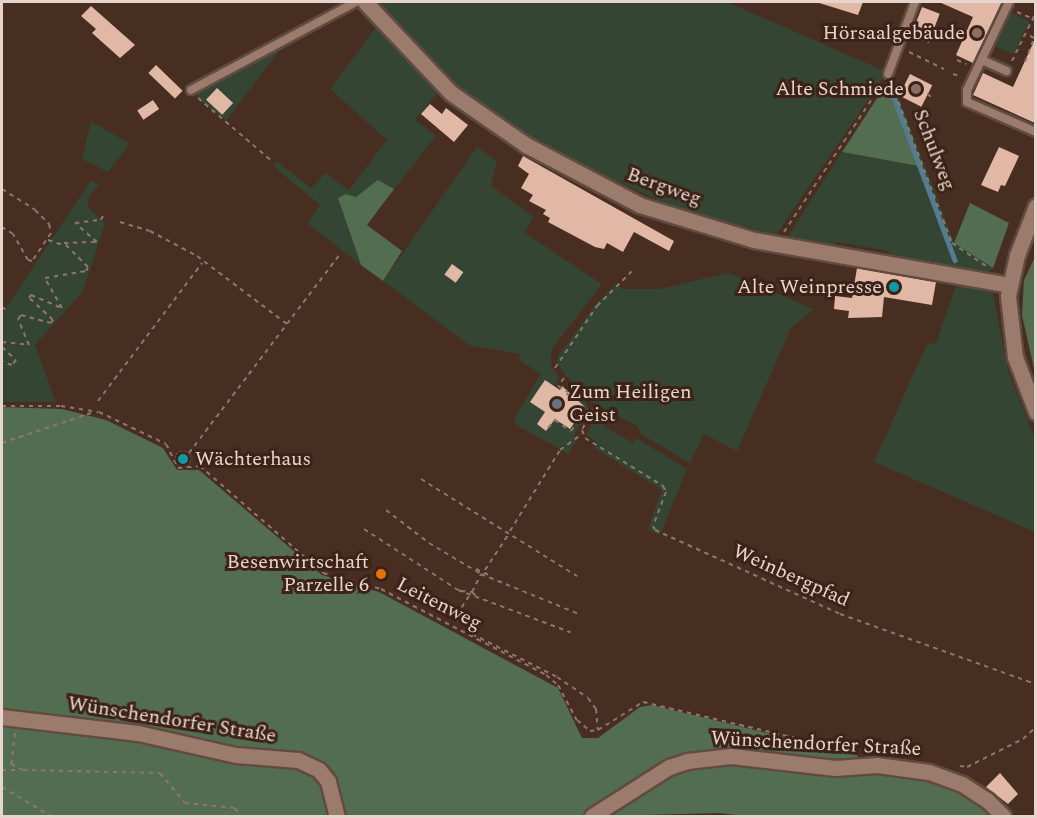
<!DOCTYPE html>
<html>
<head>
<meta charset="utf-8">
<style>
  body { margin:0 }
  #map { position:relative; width:1037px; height:818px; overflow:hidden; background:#482d21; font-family:Spectral,serif }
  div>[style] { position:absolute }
  .green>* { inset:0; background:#354533; transform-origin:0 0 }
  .forest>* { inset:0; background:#536d50 }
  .stream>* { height:4.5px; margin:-2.25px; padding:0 2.25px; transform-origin:2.25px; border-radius:2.25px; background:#547b8f }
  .building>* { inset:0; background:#e1b8a6; transform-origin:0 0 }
  .round { border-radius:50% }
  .path>* { height:2px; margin-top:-1px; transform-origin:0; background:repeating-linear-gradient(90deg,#8d766c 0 4.5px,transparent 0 9px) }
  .roads { filter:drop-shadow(2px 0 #614b40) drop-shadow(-2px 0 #614b40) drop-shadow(0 2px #614b40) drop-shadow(0 -2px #614b40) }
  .lane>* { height:8px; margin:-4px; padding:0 4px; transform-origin:4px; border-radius:4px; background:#9b7b6c }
  .street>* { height:15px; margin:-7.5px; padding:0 7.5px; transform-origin:7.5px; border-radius:7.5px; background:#9b7b6c }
  .secondary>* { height:15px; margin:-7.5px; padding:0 7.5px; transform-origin:7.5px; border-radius:7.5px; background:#9b7b6c }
  .dots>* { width:16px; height:16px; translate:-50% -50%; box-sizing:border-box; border:3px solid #3d2317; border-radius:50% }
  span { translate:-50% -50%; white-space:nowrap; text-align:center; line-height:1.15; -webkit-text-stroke:6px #3d2317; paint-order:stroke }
  .poi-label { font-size:20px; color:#e7d5cd }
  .right { translate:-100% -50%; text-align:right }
  .left { translate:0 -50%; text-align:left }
  .street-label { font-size:20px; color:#e7d5cd }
  .frame { position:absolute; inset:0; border:3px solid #e7d5cd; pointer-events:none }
</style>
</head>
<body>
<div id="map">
  <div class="green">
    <i style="clip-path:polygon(373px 2px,727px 2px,887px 72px,774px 238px,757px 234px,754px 229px,665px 208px,666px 204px,571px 160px,565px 161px,491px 117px,431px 64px)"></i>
    <i style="clip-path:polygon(357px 4px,441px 89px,415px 120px,436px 136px,394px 189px,378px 180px,356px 197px,346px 194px,338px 198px,361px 265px,307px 223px,320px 205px,273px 166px,277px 161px,311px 188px,325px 173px,349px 190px,387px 140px,330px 89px,377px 26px,359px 6px,278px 52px,226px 121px,198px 99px,197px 90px)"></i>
    <i style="left:1011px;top:13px;width:20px;height:37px;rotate:24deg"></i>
    <i style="clip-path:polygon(892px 80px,954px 242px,993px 268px,985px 276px,888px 259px,889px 251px,836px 242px,834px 250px,785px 241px,842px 152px,917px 166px,887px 83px)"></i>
    <i style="clip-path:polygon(91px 121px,130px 144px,108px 172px,82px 159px)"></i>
    <i style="clip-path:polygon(477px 147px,497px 161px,491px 186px,533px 216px,525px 233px,602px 284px,551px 350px,551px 365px,559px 378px,554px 386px,545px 380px,530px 402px,545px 412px,537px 424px,546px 431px,555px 419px,570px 429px,585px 407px,573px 399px,572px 389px,585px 400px,589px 411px,574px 435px,577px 439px,568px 454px,518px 426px,514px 419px,541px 374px,519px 360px,520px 354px,469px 345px,383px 281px)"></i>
    <i style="clip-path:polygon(91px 180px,99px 184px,87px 200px,89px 208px,105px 223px,83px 291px,35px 345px,56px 402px,2px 402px,2px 314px)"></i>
    <i style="clip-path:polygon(728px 273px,814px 309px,791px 328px,737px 451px,704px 434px,690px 463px,641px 434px,637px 426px,591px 402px,565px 375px,557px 363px,558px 356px,596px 304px,618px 282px,621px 289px,660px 289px)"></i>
    <i style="clip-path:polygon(957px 283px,993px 293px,1008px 371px,1035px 438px,1035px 532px,874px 462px,927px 344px,936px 343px)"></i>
    <i style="clip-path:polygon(595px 414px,607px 421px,604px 426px,633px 443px,636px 438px,687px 469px,660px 535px,648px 529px,662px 490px,594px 448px,597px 443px,587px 434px)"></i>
  </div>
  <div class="forest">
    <i style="clip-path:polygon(887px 83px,918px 166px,842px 152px)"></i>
    <i style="clip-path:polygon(378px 180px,394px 189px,367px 225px,402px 251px,383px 281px,361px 265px,338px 198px,346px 194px,356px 197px)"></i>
    <i style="clip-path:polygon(970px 203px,1009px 223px,993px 268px,954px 243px)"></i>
    <i style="clip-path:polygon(1035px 257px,1035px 373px,1022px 315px,1024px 280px)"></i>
    <i style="clip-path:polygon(2px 407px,62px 409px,106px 420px,163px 448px,177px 470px,199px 470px,322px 575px,379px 592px,558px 688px,582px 738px,598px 738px,640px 707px,652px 705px,857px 755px,859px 760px,832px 763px,708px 752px,582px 816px,342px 816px,317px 761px,308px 756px,257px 751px,132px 727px,2px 710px)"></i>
    <i style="clip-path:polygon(2px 723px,296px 767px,318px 779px,330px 816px,2px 816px)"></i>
    <i style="clip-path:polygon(719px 762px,931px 778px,972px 796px,997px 816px,744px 816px,719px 813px,605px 816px,673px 770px)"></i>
  </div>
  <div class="stream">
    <i style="left:894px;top:97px;width:174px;rotate:69.5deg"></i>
  </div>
  <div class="building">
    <i style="clip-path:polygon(816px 2px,863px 2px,858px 15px)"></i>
    <i style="clip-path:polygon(939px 2px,1002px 2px,973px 63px,956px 55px,973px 17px)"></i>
    <i style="clip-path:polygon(91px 6px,135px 45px,120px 58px,92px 33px,96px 29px,81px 16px)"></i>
    <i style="left:922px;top:7px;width:19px;height:31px;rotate:21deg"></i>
    <i style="clip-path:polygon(1035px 39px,1035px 123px,973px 95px,983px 73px,1013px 87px)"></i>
    <i style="left:156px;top:65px;width:37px;height:11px;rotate:44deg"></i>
    <i style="left:910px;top:74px;width:25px;height:24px;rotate:27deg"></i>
    <i style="left:217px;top:88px;width:22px;height:16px;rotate:43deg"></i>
    <i style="left:153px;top:100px;width:11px;height:19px;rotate:56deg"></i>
    <i style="clip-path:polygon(430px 104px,442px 114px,446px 108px,468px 125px,454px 142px,421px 114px)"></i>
    <i style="clip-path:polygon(999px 147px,1019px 156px,1005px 186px,1001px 185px,998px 192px,981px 185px)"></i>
    <i style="clip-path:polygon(523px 156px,674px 241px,669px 251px,634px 232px,623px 252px,607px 243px,604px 249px,595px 247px,548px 222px,550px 218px,543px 214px,546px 210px,529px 201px,533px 195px,521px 188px,529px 174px,518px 166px)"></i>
    <i style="left:452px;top:264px;width:14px;height:13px;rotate:36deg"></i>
    <i style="clip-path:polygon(857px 268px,936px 282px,932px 305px,884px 297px,882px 317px,848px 318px,849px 311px,834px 309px,835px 296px,852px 298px)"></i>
    <i style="clip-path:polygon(545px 380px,560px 390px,562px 386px,585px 407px,570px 429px,555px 419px,546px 431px,537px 424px,545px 412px,530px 402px)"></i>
    <i class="round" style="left:175px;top:451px;width:16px;height:16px"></i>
    <i style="clip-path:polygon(1000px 773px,1018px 794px,1008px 804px,986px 787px)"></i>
  </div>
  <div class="path">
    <i style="left:1017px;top:12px;width:21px;rotate:23deg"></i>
    <i style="left:909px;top:52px;width:39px;rotate:26deg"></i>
    <i style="left:957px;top:60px;width:10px;rotate:24deg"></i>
    <i style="left:1012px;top:61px;width:55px;rotate:-63.9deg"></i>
    <i style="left:1025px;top:62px;width:26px;rotate:-69deg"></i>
    <i style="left:1034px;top:38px;width:9px;rotate:-153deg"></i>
    <i style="left:953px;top:74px;width:9px;rotate:18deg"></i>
    <i style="left:892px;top:85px;width:169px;rotate:69.2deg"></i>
    <i style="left:952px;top:243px;width:41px;rotate:34.1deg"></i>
    <i style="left:927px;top:94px;width:7px;rotate:34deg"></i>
    <i style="left:198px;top:98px;width:99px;rotate:40.5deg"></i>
    <i style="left:2px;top:189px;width:39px;rotate:32deg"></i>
    <i style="left:35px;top:210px;width:20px;rotate:45deg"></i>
    <i style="left:49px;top:224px;width:9px;rotate:77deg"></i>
    <i style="left:51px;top:233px;width:34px;rotate:124deg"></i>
    <i style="left:32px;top:261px;width:4px;rotate:-166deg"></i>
    <i style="left:28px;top:260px;width:30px;rotate:-120deg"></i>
    <i style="left:13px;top:234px;width:13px;rotate:-148deg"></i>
    <i style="left:120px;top:222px;width:31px;rotate:17deg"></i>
    <i style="left:150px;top:231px;width:53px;rotate:28deg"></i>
    <i style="left:197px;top:256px;width:113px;rotate:37.1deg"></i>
    <i style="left:784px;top:232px;width:178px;rotate:-56.5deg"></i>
    <i style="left:48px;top:240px;width:16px;rotate:18deg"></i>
    <i style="left:2px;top:307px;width:4px;rotate:34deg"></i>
    <i style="left:2px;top:342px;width:27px;rotate:6deg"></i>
    <i style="left:29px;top:345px;width:28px;rotate:-113deg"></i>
    <i style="left:18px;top:319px;width:5px;rotate:-53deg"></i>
    <i style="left:21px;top:315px;width:31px;rotate:15deg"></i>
    <i style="left:51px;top:323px;width:4px;rotate:-56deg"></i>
    <i style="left:53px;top:320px;width:33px;rotate:-137deg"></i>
    <i style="left:29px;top:298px;width:4px;rotate:-56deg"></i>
    <i style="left:31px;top:295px;width:34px;rotate:23deg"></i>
    <i style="left:62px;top:308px;width:34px;rotate:-120deg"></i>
    <i style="left:45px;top:278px;width:42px;rotate:-9.7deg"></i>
    <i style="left:86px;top:271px;width:4px;rotate:-63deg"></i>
    <i style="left:88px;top:267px;width:34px;rotate:-135deg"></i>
    <i style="left:64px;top:243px;width:33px;rotate:-2deg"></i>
    <i style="left:97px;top:242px;width:29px;rotate:-139deg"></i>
    <i style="left:75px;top:223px;width:26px;rotate:-7deg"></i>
    <i style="left:101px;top:220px;width:8px;rotate:-67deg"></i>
    <i style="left:2px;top:347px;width:19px;rotate:43deg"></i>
    <i style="left:16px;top:360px;width:6px;rotate:129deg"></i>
    <i style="left:12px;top:365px;width:10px;rotate:-163deg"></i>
    <i style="left:555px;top:368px;width:75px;rotate:-55.9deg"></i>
    <i style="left:597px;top:306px;width:49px;rotate:-45deg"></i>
    <i style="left:564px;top:378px;width:10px;rotate:127deg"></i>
    <i style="left:558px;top:386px;width:12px;rotate:31deg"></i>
    <i style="left:566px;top:394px;width:19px;rotate:12deg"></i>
    <i style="left:98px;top:401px;width:173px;rotate:-53deg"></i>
    <i style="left:2px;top:406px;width:59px"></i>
    <i style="left:61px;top:406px;width:38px;rotate:9deg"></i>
    <i style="left:99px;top:412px;width:74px;rotate:25.5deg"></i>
    <i style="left:166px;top:444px;width:27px;rotate:63deg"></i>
    <i style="left:178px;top:468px;width:22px;rotate:-5deg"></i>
    <i style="left:200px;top:466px;width:163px;rotate:41deg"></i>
    <i style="left:323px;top:573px;width:60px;rotate:15.4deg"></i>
    <i style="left:381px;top:589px;width:186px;rotate:27.5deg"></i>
    <i style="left:546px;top:675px;width:16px;rotate:40deg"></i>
    <i style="left:558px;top:685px;width:40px;rotate:62deg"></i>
    <i style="left:577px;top:720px;width:17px;rotate:40deg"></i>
    <i style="left:590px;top:731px;width:8px;rotate:-7deg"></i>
    <i style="left:598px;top:730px;width:53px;rotate:-31.9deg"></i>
    <i style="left:643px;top:702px;width:213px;rotate:13.3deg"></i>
    <i style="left:593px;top:409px;width:24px;rotate:118deg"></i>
    <i style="left:582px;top:430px;width:9px;rotate:69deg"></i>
    <i style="left:585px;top:438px;width:92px;rotate:31.6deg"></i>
    <i style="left:663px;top:486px;width:7px;rotate:63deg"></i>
    <i style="left:666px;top:492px;width:36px;rotate:111deg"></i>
    <i style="left:653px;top:526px;width:4px;rotate:63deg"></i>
    <i style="left:655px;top:530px;width:203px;rotate:24.4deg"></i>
    <i style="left:840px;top:614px;width:208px;rotate:19.7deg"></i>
    <i style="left:578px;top:418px;width:17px;rotate:-40deg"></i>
    <i style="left:548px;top:428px;width:11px;rotate:-49deg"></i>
    <i style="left:555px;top:420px;width:19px;rotate:35deg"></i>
    <i style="left:571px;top:431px;width:15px;rotate:-53deg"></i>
    <i style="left:580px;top:419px;width:7px;rotate:34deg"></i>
    <i style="left:2px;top:443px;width:94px;rotate:-18.6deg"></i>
    <i style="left:189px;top:453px;width:251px;rotate:-52.8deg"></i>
    <i style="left:421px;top:479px;width:184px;rotate:31.9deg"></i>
    <i style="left:386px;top:510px;width:54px;rotate:37.5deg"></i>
    <i style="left:429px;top:543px;width:61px;rotate:30.8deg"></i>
    <i style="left:481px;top:574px;width:106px;rotate:22.2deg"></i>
    <i style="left:364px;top:529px;width:112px;rotate:33deg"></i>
    <i style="left:458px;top:590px;width:120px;rotate:20.6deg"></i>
    <i style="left:510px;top:531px;width:95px;rotate:-58.3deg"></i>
    <i style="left:560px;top:450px;width:27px;rotate:-36deg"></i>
    <i style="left:476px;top:569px;width:14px;rotate:25deg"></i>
    <i style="left:485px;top:570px;width:42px;rotate:-56.7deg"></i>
    <i style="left:461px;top:591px;width:11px;rotate:5deg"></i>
    <i style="left:472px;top:592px;width:7px;rotate:45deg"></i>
    <i style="left:472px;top:592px;width:20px;rotate:-63deg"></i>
    <i style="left:469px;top:596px;width:27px;rotate:123deg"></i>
    <i style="left:454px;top:619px;width:22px;rotate:24deg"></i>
    <i style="left:474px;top:628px;width:6px;rotate:108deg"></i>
    <i style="left:472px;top:634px;width:95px;rotate:26.8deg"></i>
    <i style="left:557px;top:677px;width:37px;rotate:34deg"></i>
    <i style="left:588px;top:698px;width:14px;rotate:54deg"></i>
    <i style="left:596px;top:709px;width:21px;rotate:85deg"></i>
    <i style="left:15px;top:733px;width:31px;rotate:97deg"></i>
    <i style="left:11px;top:764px;width:13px;rotate:27deg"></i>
    <i style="left:23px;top:770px;width:137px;rotate:1.3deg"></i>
    <i style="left:160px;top:773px;width:39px;rotate:50deg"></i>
    <i style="left:185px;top:803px;width:50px;rotate:5.7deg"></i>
    <i style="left:235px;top:808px;width:9px;rotate:58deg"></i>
    <i style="left:960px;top:766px;width:7px;rotate:8deg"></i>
    <i style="left:967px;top:767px;width:63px;rotate:-26.6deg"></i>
    <i style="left:1023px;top:739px;width:18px;rotate:-43deg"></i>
    <i style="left:2px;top:770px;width:18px"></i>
    <i style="left:2px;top:787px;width:57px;rotate:30.6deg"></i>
  </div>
  <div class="roads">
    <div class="lane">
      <i style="left:1009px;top:2px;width:98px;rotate:115.5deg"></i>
      <i style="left:967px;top:90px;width:12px;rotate:90deg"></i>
      <i style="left:967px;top:102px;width:75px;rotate:23.5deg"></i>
      <i style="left:982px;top:60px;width:27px;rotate:24deg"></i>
      <i style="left:888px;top:74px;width:77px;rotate:-69.4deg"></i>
      <i style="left:191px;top:90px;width:187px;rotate:-28.1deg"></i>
    </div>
    <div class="street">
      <i style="left:365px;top:2px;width:125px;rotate:46.6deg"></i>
      <i style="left:451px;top:93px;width:91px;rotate:34.7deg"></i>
      <i style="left:526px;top:145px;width:129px;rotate:27.8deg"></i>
      <i style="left:640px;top:205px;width:119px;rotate:17.1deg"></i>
      <i style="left:754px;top:240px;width:259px;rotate:10deg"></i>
    </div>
    <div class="secondary">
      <i style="left:1036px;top:206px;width:53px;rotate:111.2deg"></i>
      <i style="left:1017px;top:255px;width:42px;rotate:102.4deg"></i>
      <i style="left:1008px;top:296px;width:61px;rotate:83.5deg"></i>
      <i style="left:1015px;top:357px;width:59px;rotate:69.1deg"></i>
      <i style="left:2px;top:717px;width:137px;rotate:6.7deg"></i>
      <i style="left:138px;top:733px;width:100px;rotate:12.7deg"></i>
      <i style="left:236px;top:755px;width:62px;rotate:4.6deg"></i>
      <i style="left:298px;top:760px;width:23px;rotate:25deg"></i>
      <i style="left:319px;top:770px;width:14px;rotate:51deg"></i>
      <i style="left:328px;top:781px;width:36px;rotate:76deg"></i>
      <i style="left:592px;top:816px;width:91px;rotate:-32.5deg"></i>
      <i style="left:669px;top:767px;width:19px;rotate:-18deg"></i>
      <i style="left:687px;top:761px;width:44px;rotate:-6.5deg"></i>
      <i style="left:731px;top:756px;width:105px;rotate:6.6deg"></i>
      <i style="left:835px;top:768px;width:42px;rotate:-4.1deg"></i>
      <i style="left:877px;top:765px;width:52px;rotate:7.7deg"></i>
      <i style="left:929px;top:772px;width:35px;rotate:20deg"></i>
      <i style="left:962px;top:784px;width:30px;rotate:33deg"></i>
      <i style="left:987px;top:800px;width:23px;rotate:45deg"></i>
    </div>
  </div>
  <div class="dots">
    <i style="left:977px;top:33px;background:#8d6e63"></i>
    <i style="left:916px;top:89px;background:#8d6e63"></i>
    <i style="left:894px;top:287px;background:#0f9aa8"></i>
    <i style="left:557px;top:404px;background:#6b7280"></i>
    <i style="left:183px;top:459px;background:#0f9aa8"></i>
    <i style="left:381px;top:574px;background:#e8710a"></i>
  </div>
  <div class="poi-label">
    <span class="right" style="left:965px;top:33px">Hörsaalgebäude</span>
    <span class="right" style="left:904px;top:89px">Alte Schmiede</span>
    <span class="right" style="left:882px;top:287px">Alte Weinpresse</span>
    <span class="left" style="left:569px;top:404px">Zum Heiligen<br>Geist</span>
    <span class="left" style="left:195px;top:459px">Wächterhaus</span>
    <span class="right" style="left:369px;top:574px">Besenwirtschaft<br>Parzelle 6</span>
  </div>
  <div class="street-label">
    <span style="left:934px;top:150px;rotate:69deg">Schulweg</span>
    <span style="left:664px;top:187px;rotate:20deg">Bergweg</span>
    <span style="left:791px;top:576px;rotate:24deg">Weinbergpfad</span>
    <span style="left:439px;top:604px;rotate:27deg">Leitenweg</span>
    <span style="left:172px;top:720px;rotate:9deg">Wünschendorfer Straße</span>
    <span style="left:816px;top:744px;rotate:3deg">Wünschendorfer Straße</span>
  </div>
  <div class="frame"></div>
</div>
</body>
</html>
